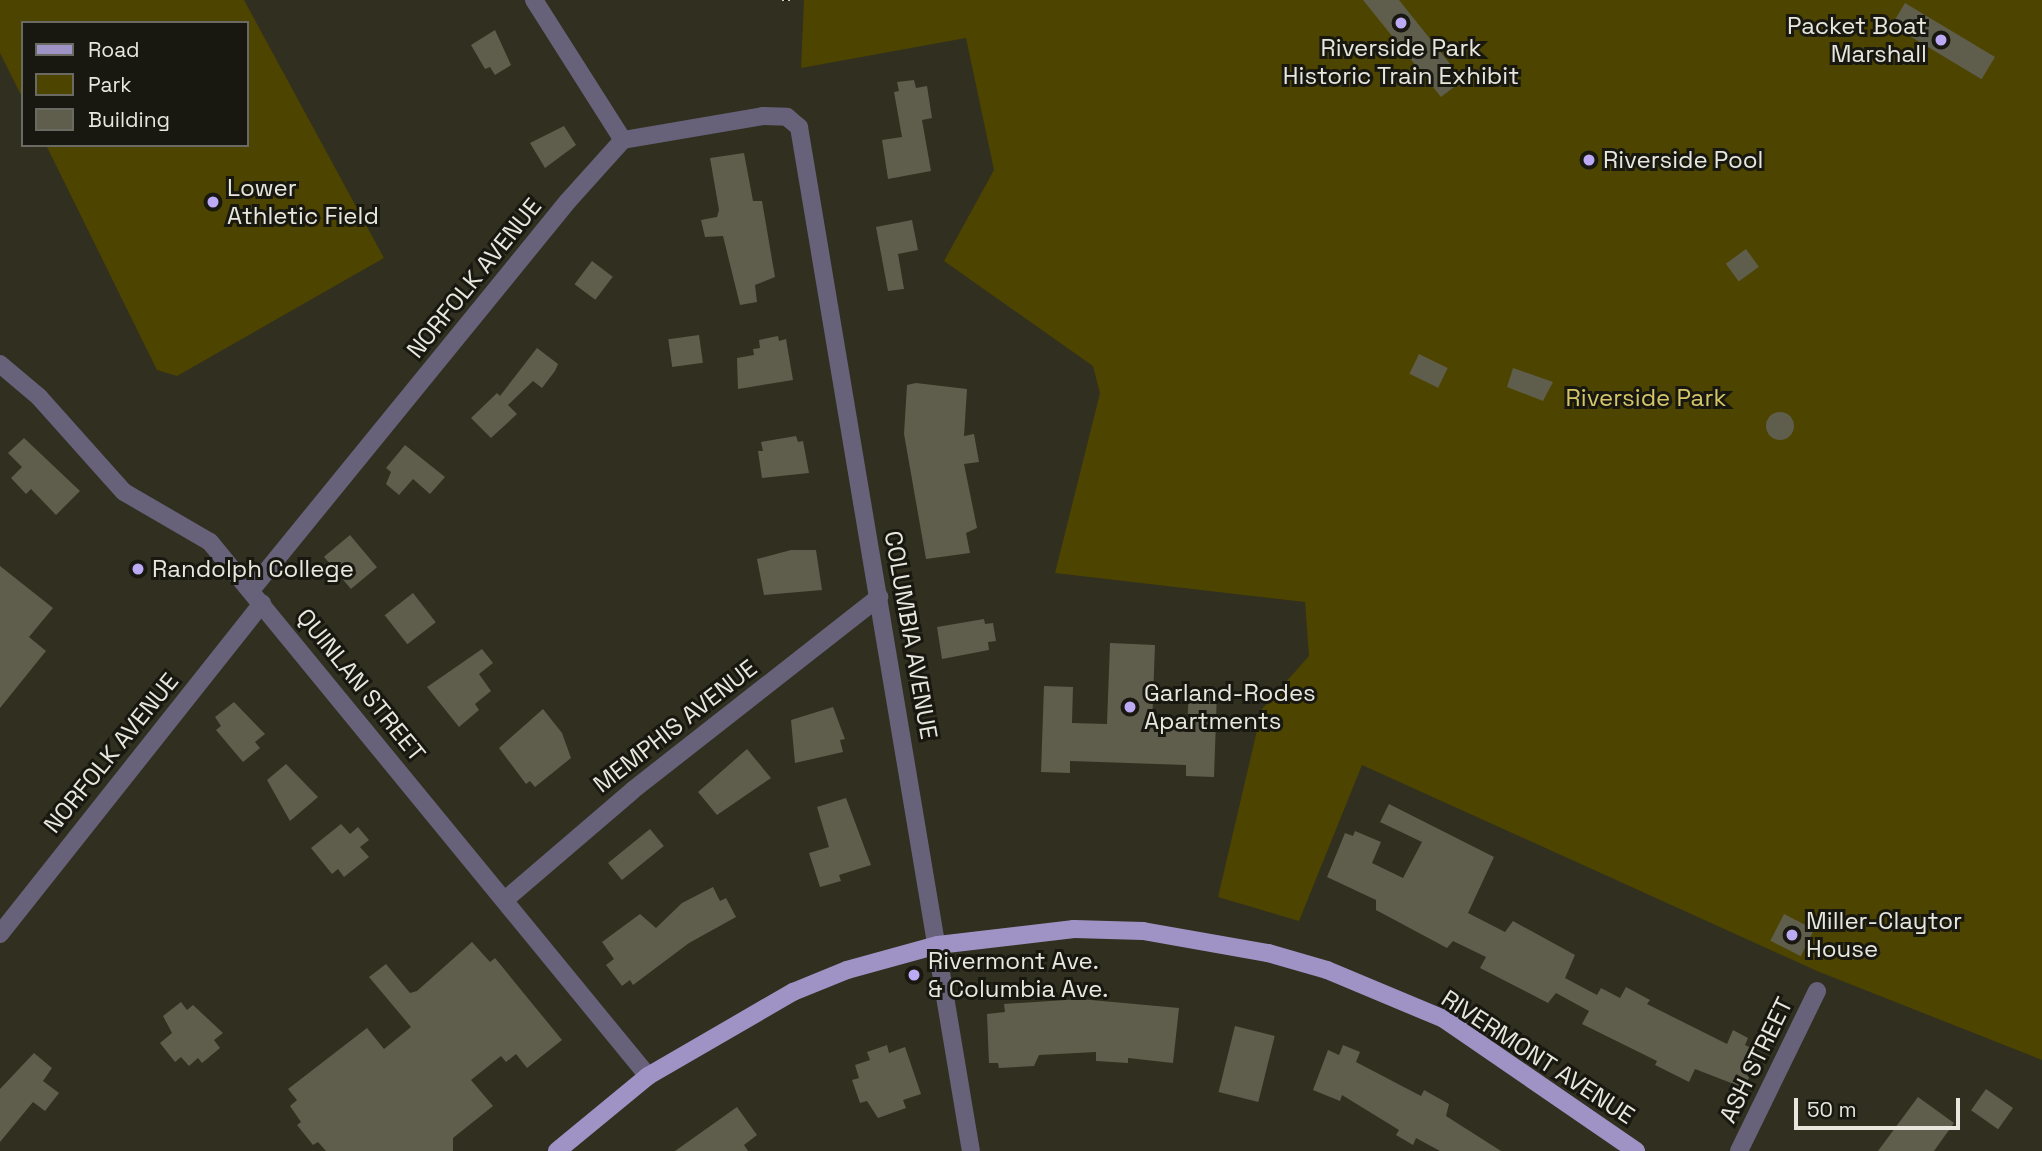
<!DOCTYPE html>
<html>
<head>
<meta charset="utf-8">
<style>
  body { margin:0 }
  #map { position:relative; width:2042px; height:1151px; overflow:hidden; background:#312f1f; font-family:"Space Grotesk",sans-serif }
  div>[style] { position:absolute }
  .green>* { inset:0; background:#4d4400 }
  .building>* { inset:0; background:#5f5d4c; transform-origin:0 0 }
  .round { border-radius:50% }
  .minor>* { height:18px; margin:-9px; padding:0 9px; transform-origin:9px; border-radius:9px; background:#67617a }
  .major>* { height:18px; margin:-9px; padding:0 9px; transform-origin:9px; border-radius:9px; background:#9f93c6 }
  .rail>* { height:8px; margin-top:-4px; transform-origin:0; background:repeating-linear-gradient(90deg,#181710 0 16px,#cecdc2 0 32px); box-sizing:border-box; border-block:2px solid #cecdc2 }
  .dots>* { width:19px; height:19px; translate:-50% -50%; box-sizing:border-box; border:4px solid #181710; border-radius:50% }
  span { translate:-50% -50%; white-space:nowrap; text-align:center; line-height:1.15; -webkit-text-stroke:6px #181710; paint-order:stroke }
  .poi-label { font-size:24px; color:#e8e7dd }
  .right { translate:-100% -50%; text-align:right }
  .left { translate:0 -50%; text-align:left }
  .street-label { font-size:24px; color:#e8e7dd }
  .park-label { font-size:24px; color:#d5c768 }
  .legend { position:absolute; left:21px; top:21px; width:228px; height:126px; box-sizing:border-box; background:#181710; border:2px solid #6b6a62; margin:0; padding:9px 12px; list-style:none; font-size:21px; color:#e8e7dd }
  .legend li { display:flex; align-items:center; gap:14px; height:35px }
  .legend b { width:35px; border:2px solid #6b6a62 }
  .scale { position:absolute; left:1794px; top:1098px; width:166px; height:32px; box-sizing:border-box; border:4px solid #e8e7dd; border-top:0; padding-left:9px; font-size:21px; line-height:24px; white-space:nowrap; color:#e8e7dd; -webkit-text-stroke:5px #181710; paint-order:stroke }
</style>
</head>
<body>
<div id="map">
  <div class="green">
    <i style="clip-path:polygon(0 0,244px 0,384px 258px,177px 376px,157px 370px,46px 145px,247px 145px,247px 23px,23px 23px,23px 99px,0 53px)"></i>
    <i style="clip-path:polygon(804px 0,2042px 0,2042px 1060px,1817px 971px,1362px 765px,1299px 921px,1218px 897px,1262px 709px,1309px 656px,1305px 602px,1055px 573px,1100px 393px,1093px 366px,944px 261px,994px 170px,966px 38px,801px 68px)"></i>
  </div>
  <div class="building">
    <i style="clip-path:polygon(1363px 0,1399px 0,1463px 80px,1441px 97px)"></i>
    <i style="left:1905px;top:3px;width:105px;height:26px;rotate:31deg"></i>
    <i style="clip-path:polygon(495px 30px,511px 65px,495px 75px,490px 67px,485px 69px,471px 45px)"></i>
    <i style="clip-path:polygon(914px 80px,916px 88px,927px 86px,932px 118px,922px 120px,931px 171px,888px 179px,882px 140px,902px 137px,894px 92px,899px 91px,897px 82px)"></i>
    <i style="clip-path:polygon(564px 126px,576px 145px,545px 168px,530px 143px)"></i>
    <i style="clip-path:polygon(744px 153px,753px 201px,762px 201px,775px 277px,755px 285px,757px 302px,740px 305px,723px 236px,705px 237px,701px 220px,717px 217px,719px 210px,710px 158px)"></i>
    <i style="clip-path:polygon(912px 220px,918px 250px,898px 254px,904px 289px,888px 291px,876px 227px)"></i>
    <i style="left:1746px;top:249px;width:22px;height:25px;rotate:54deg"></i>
    <i style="left:592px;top:261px;width:26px;height:29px;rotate:37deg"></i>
    <i style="left:699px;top:335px;width:28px;height:31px;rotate:82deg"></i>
    <i style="clip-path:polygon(778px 336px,779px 341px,786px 339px,793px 380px,738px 389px,737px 358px,754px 355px,753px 349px,760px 348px,759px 340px)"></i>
    <i style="clip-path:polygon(537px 348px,558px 364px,555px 371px,542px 388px,533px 381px,508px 405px,517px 414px,491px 438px,471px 418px,497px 393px,500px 396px)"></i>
    <i style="left:1419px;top:354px;width:32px;height:22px;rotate:26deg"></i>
    <i style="clip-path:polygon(1513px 368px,1553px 382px,1543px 401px,1507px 387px)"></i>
    <i style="clip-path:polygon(916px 383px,967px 389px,964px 436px,974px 434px,979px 462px,964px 464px,977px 528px,966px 533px,970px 553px,926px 559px,904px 434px,907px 385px)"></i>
    <i class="round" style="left:1766px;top:412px;width:28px;height:28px"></i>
    <i style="clip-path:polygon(796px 436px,798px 442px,803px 441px,809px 473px,762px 478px,758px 451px,763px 451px,761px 442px)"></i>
    <i style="clip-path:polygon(24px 438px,80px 491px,56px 515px,31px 489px,26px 494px,11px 478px,22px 467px,8px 453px)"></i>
    <i style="clip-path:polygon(405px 445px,445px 477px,430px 494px,413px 479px,399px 495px,386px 484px,391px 472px,386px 468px)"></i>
    <i style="left:350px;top:535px;width:42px;height:34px;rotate:50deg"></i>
    <i style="clip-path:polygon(791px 550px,816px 550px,822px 590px,764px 595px,757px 559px)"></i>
    <i style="clip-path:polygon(0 566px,53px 608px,29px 637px,46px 651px,0 708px)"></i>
    <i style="left:413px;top:593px;width:37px;height:36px;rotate:52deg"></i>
    <i style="clip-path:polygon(984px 619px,985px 624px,993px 623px,996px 641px,988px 642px,989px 650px,942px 659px,937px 627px)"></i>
    <i style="clip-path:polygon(1110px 643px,1155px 645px,1152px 726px,1187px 727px,1189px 691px,1217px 692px,1214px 777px,1186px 776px,1186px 765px,1070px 761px,1070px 773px,1041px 772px,1044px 686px,1073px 687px,1072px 723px,1107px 724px)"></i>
    <i style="clip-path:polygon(482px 649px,493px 663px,479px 674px,491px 691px,475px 704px,479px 710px,459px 727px,427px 687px)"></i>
    <i style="clip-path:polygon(234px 702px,265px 734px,255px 742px,260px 748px,243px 762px,216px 730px,221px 726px,215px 717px)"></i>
    <i style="clip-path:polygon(833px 707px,845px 739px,840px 740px,843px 752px,795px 763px,791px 720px)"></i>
    <i style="clip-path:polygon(543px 709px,562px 733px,571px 758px,535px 787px,530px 781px,526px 784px,499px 748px)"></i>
    <i style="clip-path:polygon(747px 749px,771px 778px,717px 815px,698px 792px)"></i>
    <i style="clip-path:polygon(286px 764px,318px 797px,290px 821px,267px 780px)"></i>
    <i style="clip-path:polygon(846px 798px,871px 865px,839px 875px,841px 881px,820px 887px,809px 853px,829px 847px,817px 807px)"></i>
    <i style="clip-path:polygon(1389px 804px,1494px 857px,1468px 913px,1505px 932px,1513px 921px,1575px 955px,1565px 978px,1597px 995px,1601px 988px,1620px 998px,1626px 987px,1650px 1000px,1647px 1004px,1727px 1044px,1733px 1030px,1748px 1038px,1745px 1045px,1761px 1053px,1744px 1088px,1695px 1069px,1689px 1082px,1655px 1065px,1657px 1061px,1582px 1024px,1589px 1011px,1556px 993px,1548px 1003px,1521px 989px,1480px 968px,1486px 957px,1453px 941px,1447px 948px,1376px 910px,1376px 900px,1327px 877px,1345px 833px,1353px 836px,1355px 831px,1381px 842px,1372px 863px,1403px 878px,1422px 842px,1380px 822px)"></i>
    <i style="clip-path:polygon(341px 824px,350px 834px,358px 827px,369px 840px,360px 847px,369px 857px,344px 877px,338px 869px,332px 874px,311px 848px)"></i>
    <i style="left:650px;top:829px;width:22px;height:54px;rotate:51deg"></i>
    <i style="clip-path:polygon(713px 887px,720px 901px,726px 898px,736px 917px,689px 943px,633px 985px,630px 980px,622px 986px,606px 965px,614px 959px,602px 942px,640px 914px,656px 928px,682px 903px)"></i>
    <i style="left:1784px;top:914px;width:34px;height:30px;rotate:27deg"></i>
    <i style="clip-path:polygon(472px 942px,490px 962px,495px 958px,562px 1040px,527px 1068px,516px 1054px,506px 1062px,501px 1056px,471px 1080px,493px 1106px,453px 1138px,453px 1151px,326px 1151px,318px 1142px,313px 1145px,297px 1125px,301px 1122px,290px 1106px,297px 1100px,288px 1089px,367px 1028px,384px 1049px,411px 1027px,369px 977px,386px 964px,410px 993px,417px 991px)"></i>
    <i style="clip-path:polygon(1080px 999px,1179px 1008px,1173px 1063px,1128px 1058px,1128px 1063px,1096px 1061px,1096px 1052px,1039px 1055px,1034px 1066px,999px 1068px,998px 1063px,989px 1063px,987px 1014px,1005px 1012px,1004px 1004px)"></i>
    <i style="clip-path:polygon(181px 1002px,187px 1010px,193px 1005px,223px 1033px,214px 1040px,220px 1048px,202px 1063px,198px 1058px,189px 1066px,181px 1057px,175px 1062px,160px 1043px,172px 1033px,163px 1016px)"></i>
    <i style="left:1235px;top:1026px;width:41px;height:68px;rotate:14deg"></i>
    <i style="clip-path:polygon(887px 1045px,889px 1053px,905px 1047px,921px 1094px,903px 1100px,906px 1108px,878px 1118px,867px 1101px,860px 1103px,852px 1080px,859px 1078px,855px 1065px,870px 1060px,867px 1052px)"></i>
    <i style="clip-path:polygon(1343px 1045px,1360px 1052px,1356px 1062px,1421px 1096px,1424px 1090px,1449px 1104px,1446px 1116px,1501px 1151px,1440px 1151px,1416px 1138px,1413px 1145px,1396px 1135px,1399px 1130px,1342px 1095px,1340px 1101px,1313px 1090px,1328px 1050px,1339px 1055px)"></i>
    <i style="clip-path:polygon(34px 1053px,52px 1068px,43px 1081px,59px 1093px,45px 1111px,33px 1102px,0 1142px,0 1089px)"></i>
    <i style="left:1986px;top:1089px;width:33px;height:26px;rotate:35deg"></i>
    <i style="clip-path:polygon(1918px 1097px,1954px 1123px,1934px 1151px,1878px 1151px)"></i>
    <i style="clip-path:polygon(737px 1107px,757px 1135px,744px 1145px,748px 1151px,675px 1151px)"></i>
  </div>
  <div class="minor">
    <i style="left:534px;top:0;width:166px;rotate:57.6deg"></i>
    <i style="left:0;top:364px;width:51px;rotate:40.2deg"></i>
    <i style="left:39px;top:397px;width:127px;rotate:48.2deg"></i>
    <i style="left:124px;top:492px;width:99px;rotate:30.2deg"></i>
    <i style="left:210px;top:542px;width:691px;rotate:50.64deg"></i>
    <i style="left:252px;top:589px;width:500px;rotate:-50.84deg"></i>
    <i style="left:568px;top:201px;width:82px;rotate:-48deg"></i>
    <i style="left:623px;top:140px;width:142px;rotate:-9.7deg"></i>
    <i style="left:763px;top:116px;width:24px;rotate:2deg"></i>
    <i style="left:787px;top:117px;width:16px;rotate:40deg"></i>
    <i style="left:799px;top:127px;width:1038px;rotate:80.47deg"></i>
    <i style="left:506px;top:899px;width:167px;rotate:-40.6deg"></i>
    <i style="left:633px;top:790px;width:313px;rotate:-38.1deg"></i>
    <i style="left:0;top:934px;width:422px;rotate:-51.6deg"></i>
    <i style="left:1739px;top:1151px;width:178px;rotate:-64deg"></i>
  </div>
  <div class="major">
    <i style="left:557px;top:1151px;width:118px;rotate:-39.5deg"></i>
    <i style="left:648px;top:1076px;width:168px;rotate:-30.1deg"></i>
    <i style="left:793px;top:992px;width:58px;rotate:-22.2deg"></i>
    <i style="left:847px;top:970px;width:94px;rotate:-15.4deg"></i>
    <i style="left:938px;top:945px;width:137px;rotate:-6.7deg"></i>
    <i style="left:1074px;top:929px;width:69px;rotate:1.7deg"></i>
    <i style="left:1143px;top:931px;width:127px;rotate:10deg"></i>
    <i style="left:1268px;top:953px;width:61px;rotate:16.1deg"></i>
    <i style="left:1327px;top:970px;width:127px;rotate:22.7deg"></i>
    <i style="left:1444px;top:1019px;width:233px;rotate:34.5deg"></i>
  </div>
  <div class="rail">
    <i style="left:786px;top:0;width:1px;rotate:90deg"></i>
  </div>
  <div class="dots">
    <i style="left:1401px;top:23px;background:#bcaaf5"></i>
    <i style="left:1941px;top:40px;background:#bcaaf5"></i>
    <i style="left:1589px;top:160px;background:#bcaaf5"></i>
    <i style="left:213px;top:202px;background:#bcaaf5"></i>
    <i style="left:138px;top:569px;background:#bcaaf5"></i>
    <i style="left:1130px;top:707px;background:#bcaaf5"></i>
    <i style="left:1792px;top:935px;background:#bcaaf5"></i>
    <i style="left:914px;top:975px;background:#bcaaf5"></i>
  </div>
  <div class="poi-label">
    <span class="right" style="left:1927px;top:40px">Packet Boat<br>Marshall</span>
    <span style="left:1401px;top:62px">Riverside Park<br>Historic Train Exhibit</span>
    <span class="left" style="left:1603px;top:160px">Riverside Pool</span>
    <span class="left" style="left:227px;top:202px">Lower<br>Athletic Field</span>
    <span class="left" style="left:152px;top:569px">Randolph College</span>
    <span class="left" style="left:1144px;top:707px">Garland-Rodes<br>Apartments</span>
    <span class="left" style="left:1806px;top:935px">Miller-Claytor<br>House</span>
    <span class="left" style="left:928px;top:975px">Rivermont Ave.<br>&amp; Columbia Ave.</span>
  </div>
  <div class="street-label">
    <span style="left:474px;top:278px;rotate:-51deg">NORFOLK AVENUE</span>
    <span style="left:911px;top:635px;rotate:80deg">COLUMBIA AVENUE</span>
    <span style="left:361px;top:685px;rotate:51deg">QUINLAN STREET</span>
    <span style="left:675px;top:726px;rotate:-38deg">MEMPHIS AVENUE</span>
    <span style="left:111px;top:753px;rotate:-51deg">NORFOLK AVENUE</span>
    <span style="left:1538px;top:1057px;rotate:33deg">RIVERMONT AVENUE</span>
    <span style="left:1756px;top:1060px;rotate:-64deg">ASH STREET</span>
  </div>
  <div class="park-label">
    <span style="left:1646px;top:398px">Riverside Park</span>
  </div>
  <ul class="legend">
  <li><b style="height:9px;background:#9f93c6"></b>Road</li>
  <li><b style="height:19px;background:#4d4400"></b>Park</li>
  <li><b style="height:19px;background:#5f5d4c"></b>Building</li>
  </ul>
  <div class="scale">50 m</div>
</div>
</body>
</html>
